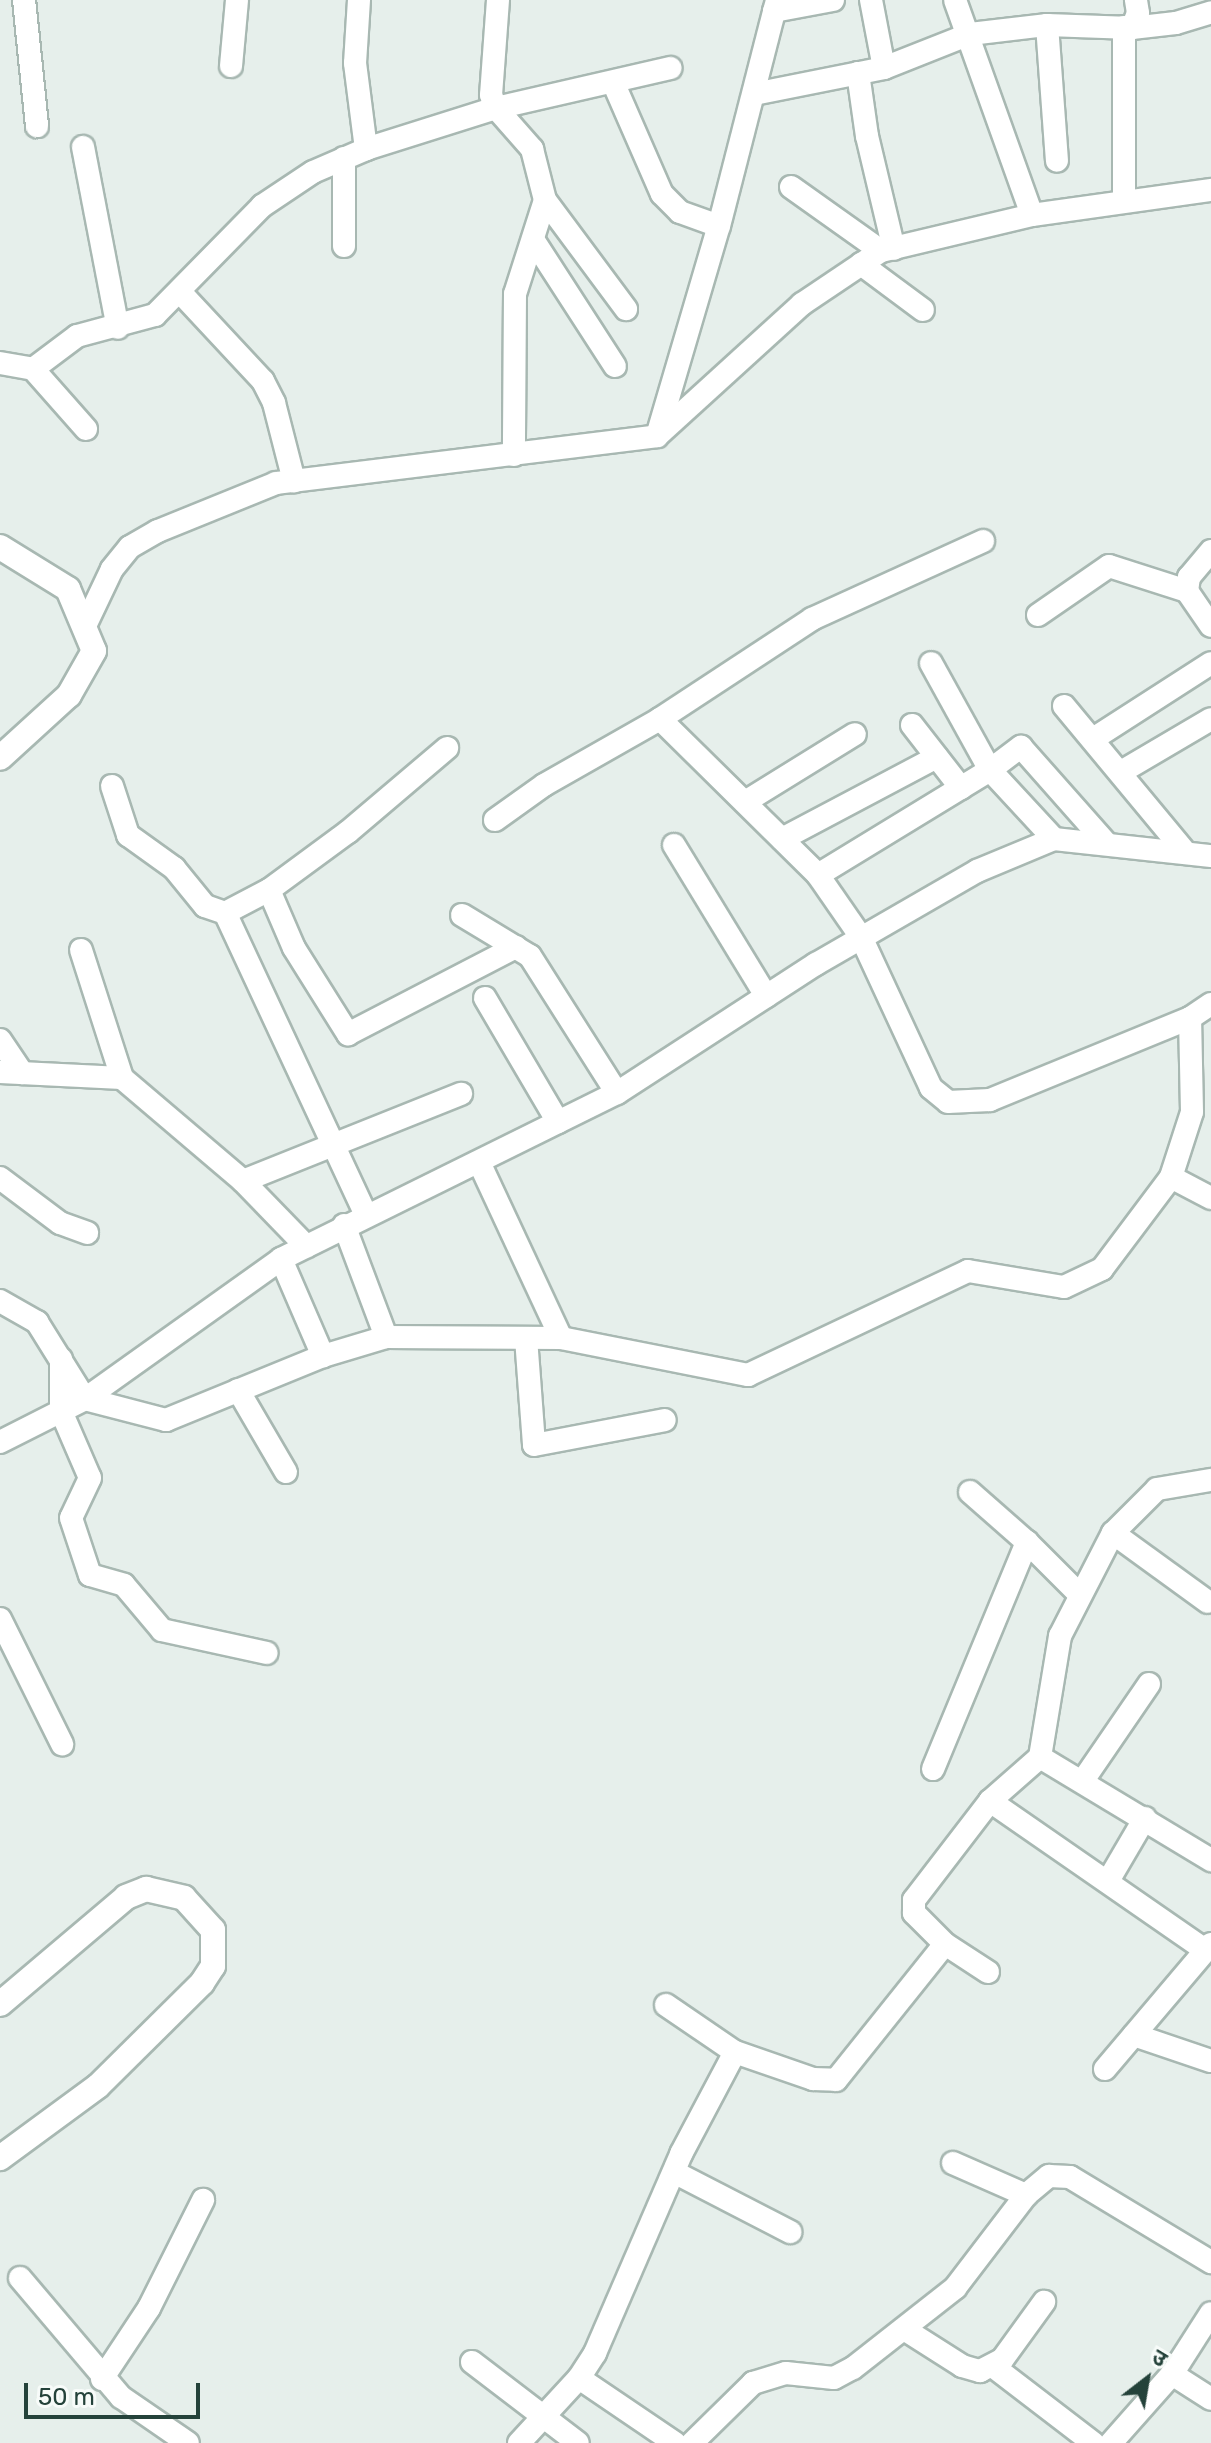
<!DOCTYPE html>
<html>
<head>
<meta charset="utf-8">
<style>
  body { margin:0 }
  #map { position:relative; width:1211px; height:2443px; overflow:hidden; background:#e6efeb; font-family:Rubik,"Noto Sans Devanagari",sans-serif }
  div>[style] { position:absolute }
  .roads { filter:drop-shadow(2px 0 #a8b8b2) drop-shadow(-2px 0 #a8b8b2) drop-shadow(0 2px #a8b8b2) drop-shadow(0 -2px #a8b8b2) }
  .minor>* { height:22px; margin:-11px; padding:0 11px; transform-origin:11px; border-radius:11px; background:#fff }
  .tertiary>* { height:24px; margin:-12px; padding:0 12px; transform-origin:12px; border-radius:12px; background:#fff }
  span { translate:-50% -50%; white-space:nowrap; text-align:center; line-height:1.15; -webkit-text-stroke:8px #f7fbf9; paint-order:stroke }
  .north { position:absolute; left:1107px; top:2339px; width:80px; height:80px; -webkit-text-stroke:6px #f7fbf9; paint-order:stroke; rotate:31deg; font-size:22px; font-weight:700; line-height:32px; text-align:center; color:#24423a }
  .north::after { content:''; display:block; margin:auto; width:28px; height:36px; background:#24423a; clip-path:polygon(50% 0,100% 100%,50% 72%,0 100%) }
  .scale { position:absolute; left:24px; top:2383px; width:176px; height:36px; box-sizing:border-box; border:4px solid #24423a; border-top:0; padding-left:10px; font-size:24px; line-height:28px; white-space:nowrap; color:#24423a; -webkit-text-stroke:6px #f7fbf9; paint-order:stroke }
</style>
</head>
<body>
<div id="map">
  <div class="roads">
    <div class="minor">
      <i style="left:24px;top:0;width:127px;rotate:84.1deg"></i>
      <i style="left:359px;top:0;width:63px;rotate:93.6deg"></i>
      <i style="left:355px;top:63px;width:87px;rotate:82.7deg"></i>
      <i style="left:498px;top:0;width:95px;rotate:94.2deg"></i>
      <i style="left:491px;top:95px;width:14px;rotate:69deg"></i>
      <i style="left:496px;top:108px;width:55px;rotate:48.7deg"></i>
      <i style="left:532px;top:149px;width:53px;rotate:75.7deg"></i>
      <i style="left:545px;top:200px;width:99px;rotate:107.7deg"></i>
      <i style="left:515px;top:294px;width:161px;rotate:90.4deg"></i>
      <i style="left:871px;top:0;width:69px;rotate:79.2deg"></i>
      <i style="left:955px;top:0;width:228px;rotate:70.3deg"></i>
      <i style="left:774px;top:11px;width:60px;rotate:-10.6deg"></i>
      <i style="left:1047px;top:25px;width:136px;rotate:85.8deg"></i>
      <i style="left:1124px;top:27px;width:174px;rotate:90deg"></i>
      <i style="left:1132px;top:28px;width:44px;rotate:-6.5deg"></i>
      <i style="left:1176px;top:23px;width:37px;rotate:-17deg"></i>
      <i style="left:231px;top:66px;width:66px;rotate:-84.8deg"></i>
      <i style="left:858px;top:73px;width:64px;rotate:81.9deg"></i>
      <i style="left:867px;top:136px;width:116px;rotate:76.6deg"></i>
      <i style="left:613px;top:82px;width:122px;rotate:66.4deg"></i>
      <i style="left:662px;top:194px;width:25px;rotate:45deg"></i>
      <i style="left:680px;top:212px;width:41px;rotate:19.7deg"></i>
      <i style="left:754px;top:94px;width:133px;rotate:-11.3deg"></i>
      <i style="left:884px;top:68px;width:92px;rotate:-21.6deg"></i>
      <i style="left:970px;top:34px;width:78px;rotate:-6.7deg"></i>
      <i style="left:1047px;top:25px;width:85px;rotate:2deg"></i>
      <i style="left:1132px;top:28px;width:16px;rotate:-68deg"></i>
      <i style="left:1138px;top:13px;width:13px;rotate:-99deg"></i>
      <i style="left:83px;top:147px;width:184px;rotate:79.1deg"></i>
      <i style="left:791px;top:187px;width:110px;rotate:35.4deg"></i>
      <i style="left:545px;top:200px;width:136px;rotate:53.4deg"></i>
      <i style="left:534px;top:241px;width:149px;rotate:57.1deg"></i>
      <i style="left:344px;top:246px;width:88px;rotate:-90deg"></i>
      <i style="left:861px;top:264px;width:77px;rotate:36.6deg"></i>
      <i style="left:181px;top:293px;width:120px;rotate:47deg"></i>
      <i style="left:263px;top:381px;width:25px;rotate:63deg"></i>
      <i style="left:274px;top:403px;width:81px;rotate:75.6deg"></i>
      <i style="left:0;top:363px;width:34px;rotate:10deg"></i>
      <i style="left:33px;top:369px;width:80px;rotate:48.5deg"></i>
      <i style="left:33px;top:369px;width:55px;rotate:-36.9deg"></i>
      <i style="left:77px;top:336px;width:81px;rotate:-15.1deg"></i>
      <i style="left:155px;top:315px;width:153px;rotate:-45.5deg"></i>
      <i style="left:262px;top:206px;width:61px;rotate:-33.7deg"></i>
      <i style="left:313px;top:172px;width:61px;rotate:-23.2deg"></i>
      <i style="left:369px;top:148px;width:133px;rotate:-17.5deg"></i>
      <i style="left:496px;top:108px;width:179px;rotate:-12.9deg"></i>
      <i style="left:657px;top:436px;width:219px;rotate:-73.6deg"></i>
      <i style="left:719px;top:226px;width:233px;rotate:-75.6deg"></i>
      <i style="left:1211px;top:551px;width:34px;rotate:130deg"></i>
      <i style="left:1189px;top:577px;width:14px;rotate:98deg"></i>
      <i style="left:1187px;top:591px;width:42px;rotate:55.6deg"></i>
      <i style="left:1038px;top:615px;width:86px;rotate:-34.6deg"></i>
      <i style="left:1109px;top:566px;width:82px;rotate:17.8deg"></i>
      <i style="left:84px;top:628px;width:65px;rotate:-64.6deg"></i>
      <i style="left:112px;top:569px;width:28px;rotate:-51deg"></i>
      <i style="left:130px;top:547px;width:32px;rotate:-30deg"></i>
      <i style="left:158px;top:531px;width:127px;rotate:-22.1deg"></i>
      <i style="left:276px;top:483px;width:384px;rotate:-7deg"></i>
      <i style="left:657px;top:436px;width:196px;rotate:-42.3deg"></i>
      <i style="left:802px;top:304px;width:95px;rotate:-33.9deg"></i>
      <i style="left:881px;top:251px;width:155px;rotate:-13.4deg"></i>
      <i style="left:1032px;top:215px;width:181px;rotate:-8deg"></i>
      <i style="left:1064px;top:706px;width:190px;rotate:50.3deg"></i>
      <i style="left:660px;top:719px;width:182px;rotate:-33.3deg"></i>
      <i style="left:812px;top:619px;width:188px;rotate:-24.5deg"></i>
      <i style="left:912px;top:725px;width:80px;rotate:52.1deg"></i>
      <i style="left:1093px;top:739px;width:140px;rotate:-32.8deg"></i>
      <i style="left:1121px;top:772px;width:104px;rotate:-30.5deg"></i>
      <i style="left:112px;top:786px;width:52px;rotate:71.9deg"></i>
      <i style="left:128px;top:835px;width:57px;rotate:35.7deg"></i>
      <i style="left:174px;top:868px;width:49px;rotate:50.8deg"></i>
      <i style="left:205px;top:906px;width:21px;rotate:19deg"></i>
      <i style="left:745px;top:802px;width:129px;rotate:-31.7deg"></i>
      <i style="left:495px;top:820px;width:60px;rotate:-35.5deg"></i>
      <i style="left:544px;top:785px;width:133px;rotate:-29.6deg"></i>
      <i style="left:660px;top:719px;width:222px;rotate:44.6deg"></i>
      <i style="left:818px;top:875px;width:75px;rotate:55.3deg"></i>
      <i style="left:861px;top:937px;width:166px;rotate:65.1deg"></i>
      <i style="left:931px;top:1088px;width:22px;rotate:39deg"></i>
      <i style="left:948px;top:1102px;width:42px;rotate:-2.7deg"></i>
      <i style="left:990px;top:1100px;width:216px;rotate:-22.3deg"></i>
      <i style="left:782px;top:839px;width:175px;rotate:-27.9deg"></i>
      <i style="left:1054px;top:839px;width:94px;rotate:-132.8deg"></i>
      <i style="left:990px;top:770px;width:39px;rotate:-37deg"></i>
      <i style="left:1021px;top:747px;width:128px;rotate:48.5deg"></i>
      <i style="left:674px;top:845px;width:177px;rotate:58.6deg"></i>
      <i style="left:818px;top:875px;width:202px;rotate:-31.4deg"></i>
      <i style="left:990px;top:770px;width:122px;rotate:-118.9deg"></i>
      <i style="left:269px;top:890px;width:63px;rotate:66.7deg"></i>
      <i style="left:294px;top:948px;width:102px;rotate:57.9deg"></i>
      <i style="left:348px;top:1034px;width:189px;rotate:-27.4deg"></i>
      <i style="left:462px;top:915px;width:79px;rotate:31.1deg"></i>
      <i style="left:530px;top:956px;width:162px;rotate:57.6deg"></i>
      <i style="left:81px;top:950px;width:134px;rotate:72.2deg"></i>
      <i style="left:485px;top:998px;width:144px;rotate:59.5deg"></i>
      <i style="left:0;top:1040px;width:40px;rotate:56deg"></i>
      <i style="left:0;top:1072px;width:122px;rotate:2.8deg"></i>
      <i style="left:122px;top:1078px;width:159px;rotate:40.4deg"></i>
      <i style="left:243px;top:1181px;width:91px;rotate:45.9deg"></i>
      <i style="left:479px;top:1162px;width:194px;rotate:65deg"></i>
      <i style="left:1171px;top:1177px;width:45px;rotate:27.7deg"></i>
      <i style="left:0;top:1178px;width:75px;rotate:36.9deg"></i>
      <i style="left:60px;top:1223px;width:29px;rotate:20deg"></i>
      <i style="left:243px;top:1181px;width:235px;rotate:-21.8deg"></i>
      <i style="left:366px;top:1215px;width:333px;rotate:-115deg"></i>
      <i style="left:225px;top:913px;width:50px;rotate:-27.6deg"></i>
      <i style="left:269px;top:890px;width:98px;rotate:-36.3deg"></i>
      <i style="left:348px;top:832px;width:130px;rotate:-40.3deg"></i>
      <i style="left:344px;top:1225px;width:120px;rotate:69.4deg"></i>
      <i style="left:281px;top:1259px;width:106px;rotate:66.6deg"></i>
      <i style="left:0;top:1301px;width:43px;rotate:29.6deg"></i>
      <i style="left:37px;top:1322px;width:91px;rotate:58.1deg"></i>
      <i style="left:85px;top:1399px;width:84px;rotate:14.5deg"></i>
      <i style="left:166px;top:1420px;width:170px;rotate:-22.2deg"></i>
      <i style="left:323px;top:1356px;width:66px;rotate:-16.8deg"></i>
      <i style="left:386px;top:1337px;width:175px;rotate:0.3deg"></i>
      <i style="left:561px;top:1338px;width:191px;rotate:11.2deg"></i>
      <i style="left:748px;top:1375px;width:243px;rotate:-25.3deg"></i>
      <i style="left:968px;top:1271px;width:97px;rotate:9.5deg"></i>
      <i style="left:1064px;top:1287px;width:42px;rotate:-25.3deg"></i>
      <i style="left:1102px;top:1269px;width:115px;rotate:-53.1deg"></i>
      <i style="left:1171px;top:1177px;width:68px;rotate:-72.1deg"></i>
      <i style="left:1192px;top:1112px;width:94px;rotate:-91.2deg"></i>
      <i style="left:1190px;top:1018px;width:25px;rotate:-34deg"></i>
      <i style="left:526px;top:1338px;width:107px;rotate:85.7deg"></i>
      <i style="left:534px;top:1445px;width:133px;rotate:-10.8deg"></i>
      <i style="left:61px;top:1359px;width:52px;rotate:90deg"></i>
      <i style="left:61px;top:1411px;width:73px;rotate:66.6deg"></i>
      <i style="left:90px;top:1478px;width:44px;rotate:115.4deg"></i>
      <i style="left:71px;top:1518px;width:60px;rotate:71.6deg"></i>
      <i style="left:90px;top:1575px;width:35px;rotate:16deg"></i>
      <i style="left:124px;top:1585px;width:59px;rotate:49.8deg"></i>
      <i style="left:162px;top:1630px;width:107px;rotate:12.4deg"></i>
      <i style="left:238px;top:1390px;width:95px;rotate:59.7deg"></i>
      <i style="left:0;top:1442px;width:95px;rotate:-26.8deg"></i>
      <i style="left:85px;top:1399px;width:241px;rotate:-35.5deg"></i>
      <i style="left:281px;top:1259px;width:375px;rotate:-26.3deg"></i>
      <i style="left:617px;top:1093px;width:237px;rotate:-33deg"></i>
      <i style="left:816px;top:964px;width:186px;rotate:-30deg"></i>
      <i style="left:977px;top:871px;width:83px;rotate:-22.6deg"></i>
      <i style="left:1054px;top:839px;width:158px;rotate:6.2deg"></i>
      <i style="left:970px;top:1492px;width:76px;rotate:41.3deg"></i>
      <i style="left:1113px;top:1533px;width:117px;rotate:36deg"></i>
      <i style="left:0;top:1619px;width:140px;rotate:63.6deg"></i>
      <i style="left:1040px;top:1757px;width:200px;rotate:31.1deg"></i>
      <i style="left:933px;top:1769px;width:246px;rotate:-67.5deg"></i>
      <i style="left:1027px;top:1542px;width:75px;rotate:45deg"></i>
      <i style="left:1084px;top:1779px;width:115px;rotate:-55.6deg"></i>
      <i style="left:990px;top:1801px;width:67px;rotate:-41.3deg"></i>
      <i style="left:1040px;top:1757px;width:123px;rotate:-80.6deg"></i>
      <i style="left:1060px;top:1636px;width:116px;rotate:-62.8deg"></i>
      <i style="left:1113px;top:1533px;width:62px;rotate:-45deg"></i>
      <i style="left:1157px;top:1489px;width:55px;rotate:-9.5deg"></i>
      <i style="left:1108px;top:1881px;width:73px;rotate:-59.6deg"></i>
      <i style="left:988px;top:1972px;width:51px;rotate:-146.9deg"></i>
      <i style="left:945px;top:1944px;width:44px;rotate:-135deg"></i>
      <i style="left:914px;top:1913px;width:13px;rotate:-90deg"></i>
      <i style="left:914px;top:1900px;width:125px;rotate:-52.5deg"></i>
      <i style="left:990px;top:1801px;width:260px;rotate:34.7deg"></i>
      <i style="left:666px;top:2005px;width:83px;rotate:34.3deg"></i>
      <i style="left:1134px;top:2035px;width:81px;rotate:18.7deg"></i>
      <i style="left:1105px;top:2069px;width:164px;rotate:-49.7deg"></i>
      <i style="left:953px;top:2163px;width:80px;rotate:23.7deg"></i>
      <i style="left:674px;top:2172px;width:131px;rotate:27.3deg"></i>
      <i style="left:20px;top:2278px;width:156px;rotate:49.7deg"></i>
      <i style="left:121px;top:2397px;width:81px;rotate:34.5deg"></i>
      <i style="left:904px;top:2329px;width:69px;rotate:32.5deg"></i>
      <i style="left:962px;top:2366px;width:19px;rotate:16deg"></i>
      <i style="left:980px;top:2371px;width:25px;rotate:-27deg"></i>
      <i style="left:1002px;top:2360px;width:72px;rotate:-54.1deg"></i>
      <i style="left:472px;top:2362px;width:133px;rotate:37.4deg"></i>
      <i style="left:994px;top:2367px;width:125px;rotate:37.5deg"></i>
      <i style="left:1172px;top:2374px;width:46px;rotate:32.7deg"></i>
      <i style="left:579px;top:2378px;width:116px;rotate:34.1deg"></i>
      <i style="left:102px;top:2379px;width:85px;rotate:-56.5deg"></i>
      <i style="left:149px;top:2308px;width:121px;rotate:-63.4deg"></i>
      <i style="left:519px;top:2443px;width:88px;rotate:-47.3deg"></i>
      <i style="left:579px;top:2378px;width:30px;rotate:-57deg"></i>
      <i style="left:595px;top:2353px;width:217px;rotate:-66.6deg"></i>
      <i style="left:681px;top:2154px;width:115px;rotate:-62.1deg"></i>
      <i style="left:735px;top:2052px;width:83px;rotate:19.1deg"></i>
      <i style="left:813px;top:2079px;width:23px;rotate:2deg"></i>
      <i style="left:836px;top:2080px;width:174px;rotate:-51.3deg"></i>
      <i style="left:692px;top:2443px;width:86px;rotate:-44.5deg"></i>
      <i style="left:753px;top:2383px;width:34px;rotate:-17deg"></i>
      <i style="left:786px;top:2373px;width:48px;rotate:5.9deg"></i>
      <i style="left:834px;top:2378px;width:21px;rotate:-28deg"></i>
      <i style="left:853px;top:2368px;width:130px;rotate:-38.1deg"></i>
      <i style="left:955px;top:2288px;width:117px;rotate:-52.6deg"></i>
      <i style="left:1026px;top:2195px;width:30px;rotate:-40deg"></i>
      <i style="left:1049px;top:2176px;width:21px;rotate:3deg"></i>
      <i style="left:1070px;top:2177px;width:165px;rotate:31.1deg"></i>
      <i style="left:1111px;top:2443px;width:92px;rotate:-48.5deg"></i>
      <i style="left:1172px;top:2374px;width:72px;rotate:-57.4deg"></i>
    </div>
    <div class="tertiary">
      <i style="left:0;top:547px;width:80px;rotate:31.7deg"></i>
      <i style="left:68px;top:589px;width:67px;rotate:67.2deg"></i>
      <i style="left:94px;top:651px;width:51px;rotate:119.6deg"></i>
      <i style="left:69px;top:695px;width:93px;rotate:137.6deg"></i>
      <i style="left:0;top:2004px;width:165px;rotate:-40.3deg"></i>
      <i style="left:126px;top:1897px;width:22px;rotate:-22deg"></i>
      <i style="left:146px;top:1889px;width:39px;rotate:13deg"></i>
      <i style="left:184px;top:1898px;width:43px;rotate:47.8deg"></i>
      <i style="left:213px;top:1930px;width:36px;rotate:90deg"></i>
      <i style="left:213px;top:1966px;width:20px;rotate:123deg"></i>
      <i style="left:202px;top:1983px;width:146px;rotate:135.3deg"></i>
      <i style="left:98px;top:2086px;width:122px;rotate:143.7deg"></i>
    </div>
  </div>
  <div class="north">उ</div>
  <div class="scale">50 m</div>
</div>
</body>
</html>
